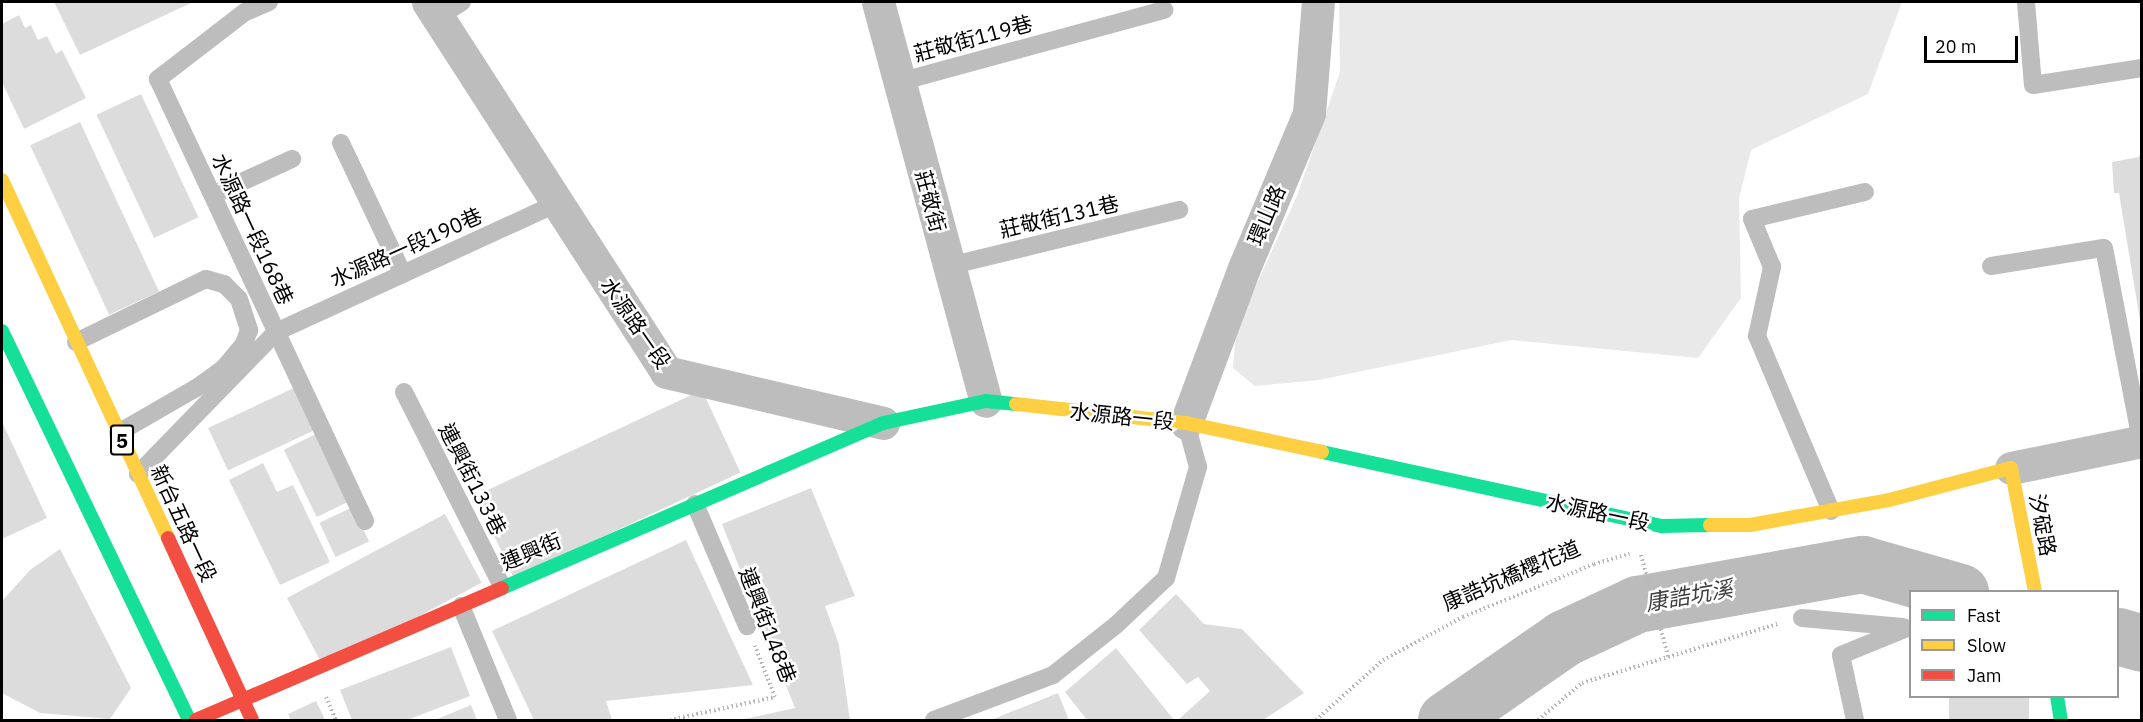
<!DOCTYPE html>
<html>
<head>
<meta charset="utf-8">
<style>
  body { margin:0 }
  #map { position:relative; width:2143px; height:722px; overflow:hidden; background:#fff; font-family:"IBM Plex Sans","Noto Sans TC",sans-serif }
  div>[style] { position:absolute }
  .green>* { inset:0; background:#e9e9e9 }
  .river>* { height:57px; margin:-28.5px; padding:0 28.5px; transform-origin:28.5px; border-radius:28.5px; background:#bbb }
  .building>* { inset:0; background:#dcdcdc; transform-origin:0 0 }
  .path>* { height:4px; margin-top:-2px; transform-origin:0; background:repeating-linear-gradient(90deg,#b8b8b8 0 1.5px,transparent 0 4.5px) }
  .lane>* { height:18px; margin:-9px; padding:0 9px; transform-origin:9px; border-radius:9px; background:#bdbdbd }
  .street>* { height:33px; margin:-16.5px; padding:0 16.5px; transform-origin:16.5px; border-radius:16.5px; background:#bdbdbd }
  .fast>* { height:14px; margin:-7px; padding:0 7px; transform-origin:7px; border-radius:7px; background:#16e098 }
  .slow>* { height:14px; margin:-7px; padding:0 7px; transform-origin:7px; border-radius:7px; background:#ffcf43 }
  .jam>* { height:14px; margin:-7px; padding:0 7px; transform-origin:7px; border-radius:7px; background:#f24e42 }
  span { translate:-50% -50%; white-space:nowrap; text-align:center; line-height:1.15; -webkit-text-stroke:5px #fff; paint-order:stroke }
  .shield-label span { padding:2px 4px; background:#fff; border:2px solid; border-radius:4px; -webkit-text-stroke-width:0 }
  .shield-label { font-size:20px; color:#000; font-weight:700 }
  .street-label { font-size:21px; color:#000 }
  .water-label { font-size:22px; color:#3f3f3f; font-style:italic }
  .frame { position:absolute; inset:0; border:3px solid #000; pointer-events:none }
  .legend { position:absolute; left:1909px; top:590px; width:210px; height:108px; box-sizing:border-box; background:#fff; border:2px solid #999; margin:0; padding:8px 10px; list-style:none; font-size:18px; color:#000 }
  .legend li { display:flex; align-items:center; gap:12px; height:30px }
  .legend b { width:30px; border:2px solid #999 }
  .scale { position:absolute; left:1924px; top:36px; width:94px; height:27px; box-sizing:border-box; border:3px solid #000; border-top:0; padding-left:8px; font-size:18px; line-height:21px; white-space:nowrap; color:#000; -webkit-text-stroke:4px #fff; paint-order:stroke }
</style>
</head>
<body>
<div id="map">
  <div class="green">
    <i style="clip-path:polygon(1339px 2px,1902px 2px,1868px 94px,1751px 150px,1739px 199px,1741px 298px,1698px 358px,1511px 340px,1319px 380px,1255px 386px,1233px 368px,1236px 329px,1297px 196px,1340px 72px)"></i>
  </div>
  <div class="river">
    <i style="left:2118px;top:636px;width:25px;rotate:16deg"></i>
    <i style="left:1446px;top:720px;width:144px;rotate:-34.8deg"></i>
    <i style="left:1564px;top:638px;width:81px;rotate:-25deg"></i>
    <i style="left:1637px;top:604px;width:229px;rotate:-10.1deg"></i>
    <i style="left:1862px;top:564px;width:102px;rotate:15.9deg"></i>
  </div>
  <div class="building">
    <i style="clip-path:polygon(54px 2px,193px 2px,80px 55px)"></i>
    <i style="clip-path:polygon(19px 15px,25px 28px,31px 25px,38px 40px,47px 36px,56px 54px,62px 50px,86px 98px,24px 129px,2px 82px,2px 24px)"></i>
    <i style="left:141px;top:94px;width:136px;height:49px;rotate:65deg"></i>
    <i style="left:80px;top:122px;width:187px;height:55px;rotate:65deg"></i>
    <i style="clip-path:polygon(2142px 148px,2142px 320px,2140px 320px,2119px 193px,2114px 193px,2112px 162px,2139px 157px)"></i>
    <i style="left:296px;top:387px;width:47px;height:97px;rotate:65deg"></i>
    <i style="left:702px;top:390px;width:91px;height:250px;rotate:65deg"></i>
    <i style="clip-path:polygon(2px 422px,47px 518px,2px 539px)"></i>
    <i style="left:318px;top:433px;width:75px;height:38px;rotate:64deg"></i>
    <i style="clip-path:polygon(263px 463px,277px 492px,293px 485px,330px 562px,280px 585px,229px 480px)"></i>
    <i style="clip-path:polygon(811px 488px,855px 596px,825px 606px,839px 645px,850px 720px,740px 720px,795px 708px,722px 524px)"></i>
    <i style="left:353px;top:507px;width:38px;height:37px;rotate:65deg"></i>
    <i style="left:445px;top:514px;width:78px;height:179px;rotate:62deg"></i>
    <i style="clip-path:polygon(686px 540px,753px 685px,606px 701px,612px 720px,534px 720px,492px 631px)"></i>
    <i style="clip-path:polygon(60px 549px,131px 688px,110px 719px,40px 713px,2px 693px,2px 601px,30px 570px)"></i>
    <i style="clip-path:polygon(1176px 594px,1204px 624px,1242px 629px,1304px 693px,1263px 720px,1178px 720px,1210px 691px,1198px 677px,1187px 684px,1139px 630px)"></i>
    <i style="clip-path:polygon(451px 647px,470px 696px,407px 720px,352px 720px,340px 690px)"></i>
    <i style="clip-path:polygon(1116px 648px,1174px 720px,1087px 720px,1065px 692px)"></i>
    <i style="clip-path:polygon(1058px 693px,1069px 720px,991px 720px)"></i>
    <i style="left:1949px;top:696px;width:80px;height:24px"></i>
    <i style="clip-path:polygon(316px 701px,325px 720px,291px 720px,288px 714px)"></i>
    <i style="clip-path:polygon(471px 705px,477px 720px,435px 720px)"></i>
  </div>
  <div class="path">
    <i style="left:1641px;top:555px;width:105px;rotate:75deg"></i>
    <i style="left:326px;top:697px;width:25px;rotate:67deg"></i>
    <i style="left:670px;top:720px;width:107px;rotate:-12.4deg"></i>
    <i style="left:775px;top:697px;width:55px;rotate:-111.4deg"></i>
    <i style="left:1316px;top:720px;width:90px;rotate:-41.8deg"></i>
    <i style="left:1383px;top:660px;width:91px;rotate:-28.3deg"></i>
    <i style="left:1463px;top:617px;width:141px;rotate:-22deg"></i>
    <i style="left:1594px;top:564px;width:37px;rotate:-16deg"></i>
    <i style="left:1538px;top:720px;width:57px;rotate:-40.1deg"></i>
    <i style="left:1582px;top:683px;width:205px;rotate:-16.8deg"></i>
  </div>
  <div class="lane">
    <i style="left:269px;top:2px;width:26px;rotate:157deg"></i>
    <i style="left:245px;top:12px;width:110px;rotate:142.4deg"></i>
    <i style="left:158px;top:79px;width:488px;rotate:64.9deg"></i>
    <i style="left:2026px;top:2px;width:83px;rotate:85.2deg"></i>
    <i style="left:2033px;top:85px;width:110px;rotate:-8.9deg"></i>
    <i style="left:438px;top:17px;width:28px;rotate:-32deg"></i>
    <i style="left:899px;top:82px;width:275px;rotate:-15.2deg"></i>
    <i style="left:341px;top:143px;width:145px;rotate:64.7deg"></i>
    <i style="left:213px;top:195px;width:87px;rotate:-24.5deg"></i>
    <i style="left:949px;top:266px;width:237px;rotate:-13.7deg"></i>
    <i style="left:1991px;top:266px;width:114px;rotate:-9.1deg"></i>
    <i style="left:2104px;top:248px;width:197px;rotate:79.1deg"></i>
    <i style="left:76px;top:342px;width:144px;rotate:-25.9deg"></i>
    <i style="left:206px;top:279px;width:19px;rotate:16deg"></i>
    <i style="left:224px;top:284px;width:21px;rotate:45deg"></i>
    <i style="left:239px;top:299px;width:33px;rotate:72deg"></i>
    <i style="left:249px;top:330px;width:15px;rotate:110deg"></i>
    <i style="left:244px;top:344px;width:31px;rotate:130deg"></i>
    <i style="left:224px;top:368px;width:34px;rotate:144deg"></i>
    <i style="left:196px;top:388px;width:90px;rotate:150deg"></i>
    <i style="left:404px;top:392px;width:217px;rotate:63.2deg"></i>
    <i style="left:138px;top:474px;width:198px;rotate:-45.8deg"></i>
    <i style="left:276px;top:332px;width:308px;rotate:-24.6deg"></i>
    <i style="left:695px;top:504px;width:133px;rotate:66.9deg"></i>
    <i style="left:1831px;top:511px;width:190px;rotate:-112.9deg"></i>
    <i style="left:1757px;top:336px;width:71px;rotate:-77.7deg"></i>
    <i style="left:1772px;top:267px;width:52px;rotate:-112.6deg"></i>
    <i style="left:1752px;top:219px;width:116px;rotate:-13.4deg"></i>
    <i style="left:461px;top:606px;width:123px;rotate:67.6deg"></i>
    <i style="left:1802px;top:618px;width:101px;rotate:5.1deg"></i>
    <i style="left:934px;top:720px;width:127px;rotate:-20.7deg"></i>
    <i style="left:1053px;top:675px;width:80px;rotate:-38.4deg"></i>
    <i style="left:1116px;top:625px;width:69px;rotate:-43.2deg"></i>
    <i style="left:1166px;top:578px;width:116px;rotate:-73.9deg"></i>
    <i style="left:1198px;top:467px;width:46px;rotate:-105.3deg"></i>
    <i style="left:1855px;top:720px;width:66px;rotate:-102.2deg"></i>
    <i style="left:1841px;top:655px;width:71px;rotate:-22.2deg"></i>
  </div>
  <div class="street">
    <i style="left:428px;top:2px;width:440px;rotate:57.2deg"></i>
    <i style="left:666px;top:372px;width:223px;rotate:13.2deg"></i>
    <i style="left:878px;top:2px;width:413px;rotate:74.9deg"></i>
    <i style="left:1186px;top:423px;width:165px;rotate:-69.5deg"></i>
    <i style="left:1244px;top:268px;width:168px;rotate:-67.2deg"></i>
    <i style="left:1309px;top:113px;width:111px;rotate:-85.4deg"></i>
    <i style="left:2011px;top:468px;width:134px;rotate:-11.6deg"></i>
  </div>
  <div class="fast">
    <i style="left:2px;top:331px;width:432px;rotate:64.3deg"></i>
    <i style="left:1322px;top:452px;width:348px;rotate:12.3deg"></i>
    <i style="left:1662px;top:526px;width:48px;rotate:-1.2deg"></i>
    <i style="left:502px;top:588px;width:415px;rotate:-23.4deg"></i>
    <i style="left:883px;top:423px;width:105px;rotate:-12.1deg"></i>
    <i style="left:986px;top:401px;width:30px;rotate:6deg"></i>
    <i style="left:2057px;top:696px;width:24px;rotate:81deg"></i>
  </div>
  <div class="slow">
    <i style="left:2px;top:180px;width:395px;rotate:65.1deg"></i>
    <i style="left:1016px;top:404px;width:171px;rotate:6.4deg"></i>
    <i style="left:1186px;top:423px;width:139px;rotate:12deg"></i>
    <i style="left:1710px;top:525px;width:40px"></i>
    <i style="left:1750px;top:525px;width:141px;rotate:-10.2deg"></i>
    <i style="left:1889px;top:500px;width:126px;rotate:-14.7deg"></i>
    <i style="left:2011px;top:468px;width:126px;rotate:79deg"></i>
  </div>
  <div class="jam">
    <i style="left:168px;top:538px;width:200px;rotate:65.2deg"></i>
    <i style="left:196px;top:720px;width:333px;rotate:-23.3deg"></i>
  </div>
  <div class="shield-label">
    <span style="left:122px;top:440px">5</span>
  </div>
  <div class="street-label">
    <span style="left:973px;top:38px;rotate:-15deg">莊敬街119巷</span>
    <span style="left:931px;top:201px;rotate:75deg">莊敬街</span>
    <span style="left:1266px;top:215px;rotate:-67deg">環山路</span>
    <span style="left:1059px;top:216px;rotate:-13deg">莊敬街131巷</span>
    <span style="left:253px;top:229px;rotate:65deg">水源路一段168巷</span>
    <span style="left:406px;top:247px;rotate:-24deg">水源路一段190巷</span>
    <span style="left:636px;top:323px;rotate:55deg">水源路一段</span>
    <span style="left:1122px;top:416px;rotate:6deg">水源路一段</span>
    <span style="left:473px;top:479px;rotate:63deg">連興街133巷</span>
    <span style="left:1598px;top:512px;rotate:12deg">水源路一段</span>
    <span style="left:184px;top:523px;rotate:65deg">新台五路一段</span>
    <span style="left:2043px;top:525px;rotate:79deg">汐碇路</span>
    <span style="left:531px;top:551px;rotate:-23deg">連興街</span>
    <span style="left:1511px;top:575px;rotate:-23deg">康誥坑橋櫻花道</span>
    <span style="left:768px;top:625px;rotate:69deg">連興街148巷</span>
  </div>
  <div class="water-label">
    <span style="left:1689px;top:595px;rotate:-10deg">康誥坑溪</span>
  </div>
  <div class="frame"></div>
  <ul class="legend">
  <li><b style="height:8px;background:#16e098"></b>Fast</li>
  <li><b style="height:8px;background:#ffcf43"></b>Slow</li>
  <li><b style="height:8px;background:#f24e42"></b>Jam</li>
  </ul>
  <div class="scale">20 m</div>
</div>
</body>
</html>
